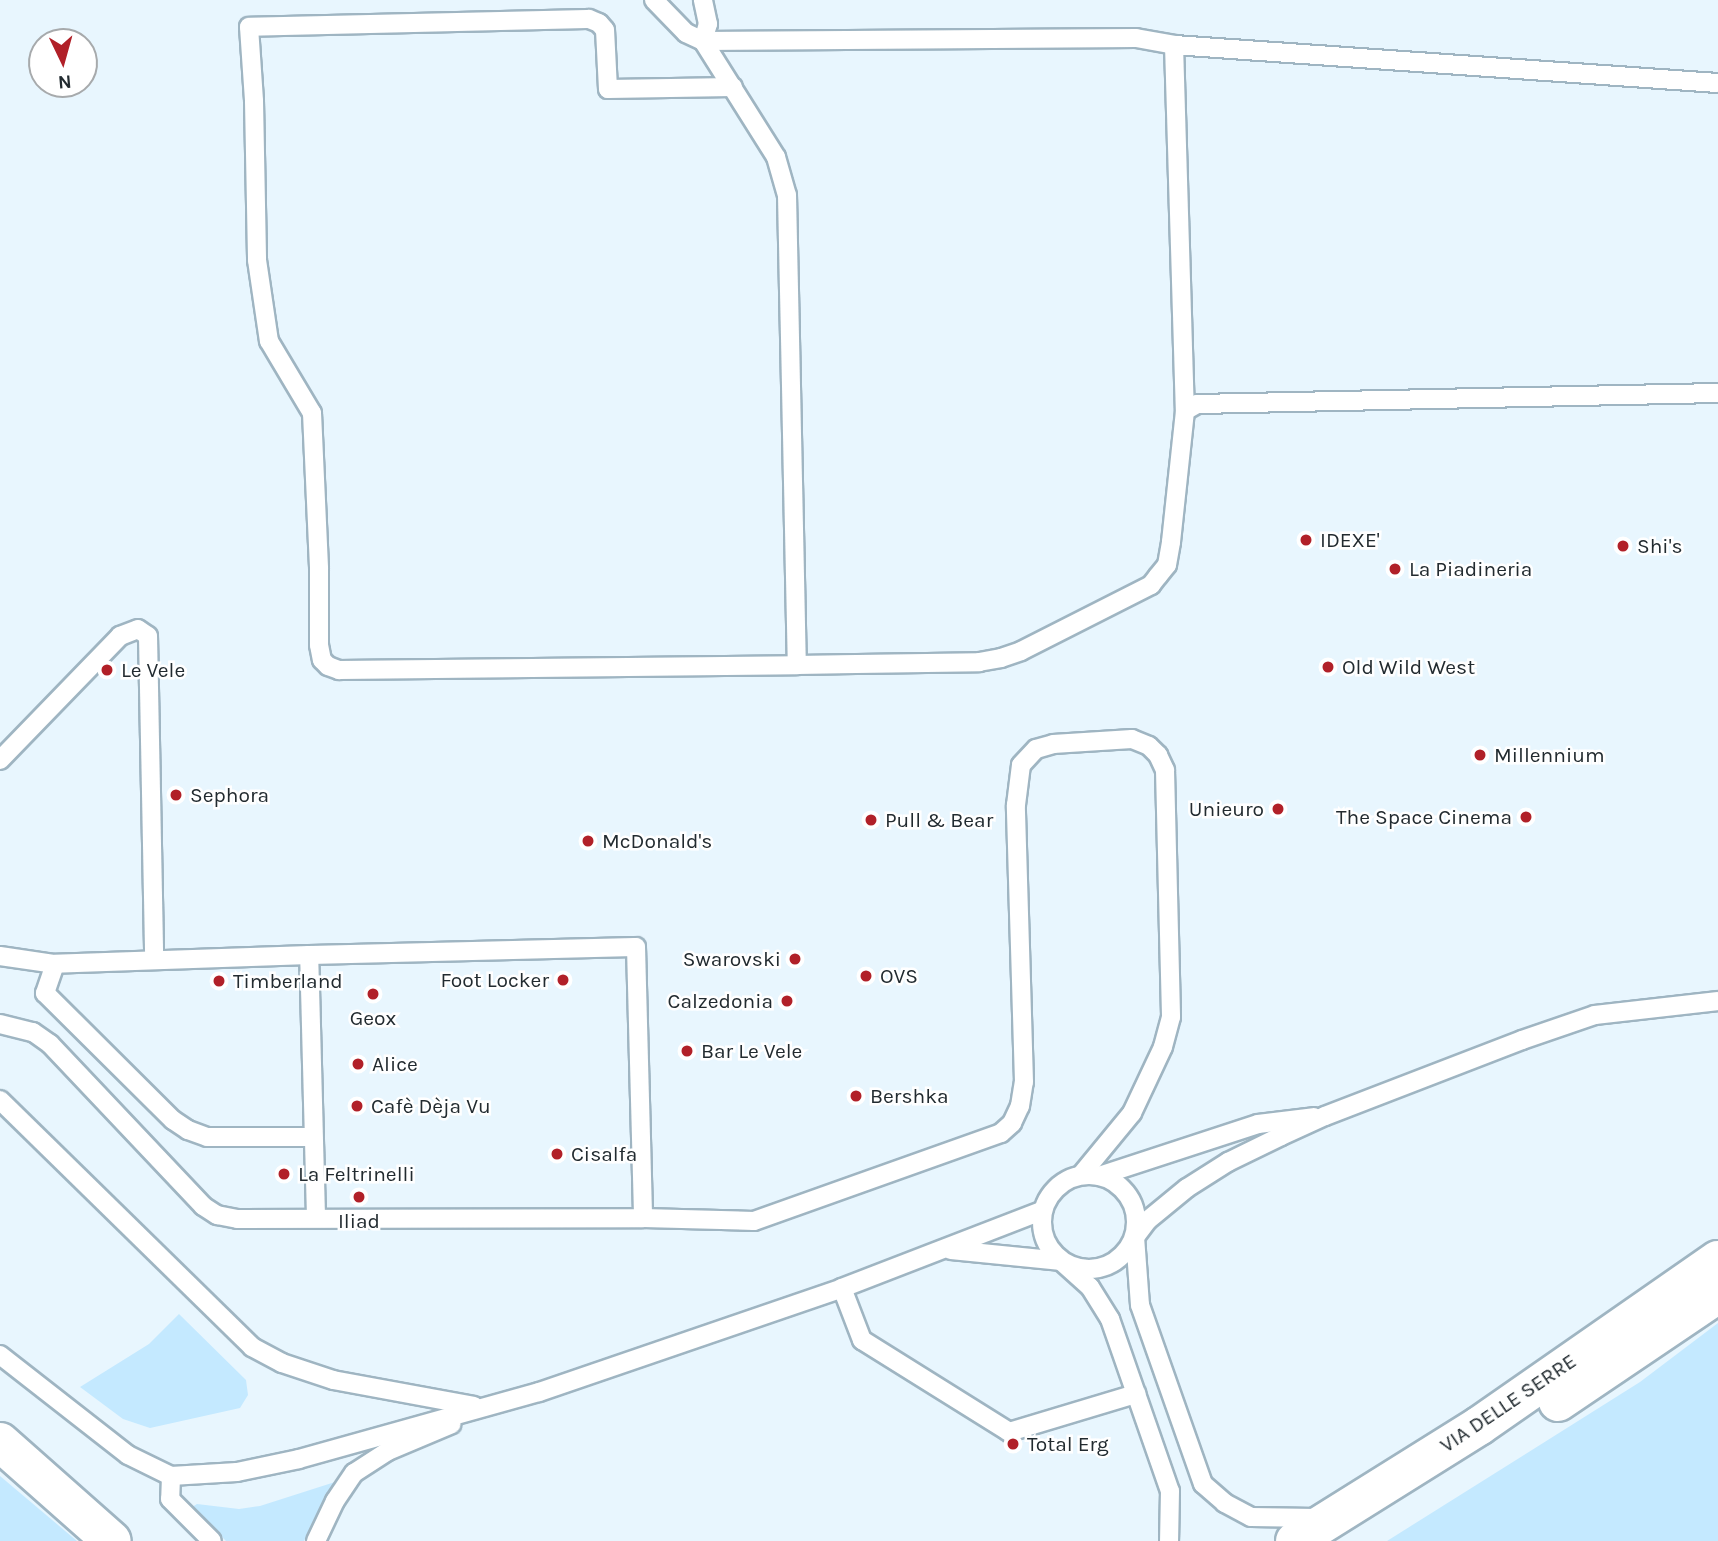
<!DOCTYPE html>
<html>
<head>
<meta charset="utf-8">
<style>
  body { margin:0 }
  #map { position:relative; width:1718px; height:1541px; overflow:hidden; background:#e8f6fe; font-family:Karla,sans-serif }
  div>[style] { position:absolute }
  .green>* { inset:0; background:#c4e9ff }
  .roads { filter:drop-shadow(2px 0 #9fb5c2) drop-shadow(-2px 0 #9fb5c2) drop-shadow(0 2px #9fb5c2) drop-shadow(0 -2px #9fb5c2) }
  .service>* { height:18px; margin:-9px; padding:0 9px; transform-origin:9px; border-radius:9px; background:#fff }
  .service>.ring { margin:-9px; padding:0; box-sizing:content-box; background:none; border:18px solid #fff; border-radius:50% }
  .tertiary>* { height:38px; margin:-19px; padding:0 19px; transform-origin:19px; border-radius:19px; background:#fff }
  .dots>* { width:19px; height:19px; translate:-50% -50%; box-sizing:border-box; border:4px solid #fff; border-radius:50% }
  span { translate:-50% -50%; white-space:nowrap; text-align:center; line-height:1.15; -webkit-text-stroke:5px #fff; paint-order:stroke }
  .poi-label { font-size:21px; color:#222b30 }
  .left { translate:0 -50%; text-align:left }
  .right { translate:-100% -50%; text-align:right }
  .street-label { font-size:21px; color:#222b30 }
  .north { position:absolute; left:28px; top:28px; width:70px; height:70px; box-sizing:border-box; background:#fff; border:2px solid #a7aaac; border-radius:50%; rotate:175deg; font-size:19px; font-weight:700; line-height:28px; text-align:center; color:#222b30 }
  .north::after { content:''; display:block; margin:auto; width:24px; height:32px; background:#b12028; clip-path:polygon(50% 0,100% 100%,50% 72%,0 100%) }
</style>
</head>
<body>
<div id="map">
  <div class="green">
    <i style="clip-path:polygon(179px 1314px,246px 1380px,248px 1395px,240px 1408px,150px 1428px,123px 1419px,80px 1387px,149px 1344px)"></i>
    <i style="clip-path:polygon(1718px 1323px,1718px 1541px,1387px 1541px,1640px 1382px)"></i>
    <i style="clip-path:polygon(0 1476px,77px 1541px,0 1541px)"></i>
    <i style="clip-path:polygon(335px 1482px,304px 1541px,226px 1541px,192px 1507px,197px 1504px,239px 1509px,260px 1506px)"></i>
  </div>
  <div class="roads">
    <div class="service">
      <i style="left:654px;top:0;width:46px;rotate:45.9deg"></i>
      <i style="left:686px;top:33px;width:19px;rotate:25deg"></i>
      <i style="left:703px;top:41px;width:433px;rotate:-0.4deg"></i>
      <i style="left:1136px;top:38px;width:39px;rotate:10deg"></i>
      <i style="left:1174px;top:45px;width:545px;rotate:4deg"></i>
      <i style="left:703px;top:41px;width:137px;rotate:57.8deg"></i>
      <i style="left:776px;top:157px;width:40px;rotate:74deg"></i>
      <i style="left:787px;top:195px;width:470px;rotate:88.8deg"></i>
      <i style="left:703px;top:41px;width:18px;rotate:-74deg"></i>
      <i style="left:708px;top:24px;width:25px;rotate:-102deg"></i>
      <i style="left:1174px;top:45px;width:366px;rotate:88.3deg"></i>
      <i style="left:733px;top:87px;width:125px;rotate:179.1deg"></i>
      <i style="left:608px;top:89px;width:59px;rotate:-92.9deg"></i>
      <i style="left:605px;top:30px;width:9px;rotate:-131deg"></i>
      <i style="left:599px;top:23px;width:11px;rotate:-158deg"></i>
      <i style="left:589px;top:19px;width:340px;rotate:178.7deg"></i>
      <i style="left:249px;top:27px;width:74px;rotate:86.1deg"></i>
      <i style="left:254px;top:101px;width:159px;rotate:88.9deg"></i>
      <i style="left:257px;top:260px;width:82px;rotate:81.6deg"></i>
      <i style="left:269px;top:341px;width:84px;rotate:59.2deg"></i>
      <i style="left:312px;top:413px;width:156px;rotate:87.4deg"></i>
      <i style="left:319px;top:569px;width:76px;rotate:90deg"></i>
      <i style="left:319px;top:645px;width:15px;rotate:79deg"></i>
      <i style="left:322px;top:660px;width:8px;rotate:45deg"></i>
      <i style="left:328px;top:666px;width:12px;rotate:20deg"></i>
      <i style="left:339px;top:670px;width:458px;rotate:-0.6deg"></i>
      <i style="left:797px;top:665px;width:182px;rotate:-0.9deg"></i>
      <i style="left:979px;top:662px;width:22px;rotate:-10deg"></i>
      <i style="left:1001px;top:658px;width:21px;rotate:-19deg"></i>
      <i style="left:1021px;top:651px;width:146px;rotate:-26.9deg"></i>
      <i style="left:1151px;top:585px;width:11px;rotate:-52deg"></i>
      <i style="left:1158px;top:576px;width:14px;rotate:-51deg"></i>
      <i style="left:1167px;top:565px;width:23px;rotate:-80deg"></i>
      <i style="left:1171px;top:542px;width:132px;rotate:-83.9deg"></i>
      <i style="left:1185px;top:411px;width:14px;rotate:-30deg"></i>
      <i style="left:1197px;top:404px;width:521px;rotate:-1.21deg"></i>
      <i style="left:0;top:760px;width:173px;rotate:-45.9deg"></i>
      <i style="left:120px;top:636px;width:19px;rotate:-21deg"></i>
      <i style="left:138px;top:629px;width:12px;rotate:35deg"></i>
      <i style="left:148px;top:636px;width:324px;rotate:88.9deg"></i>
      <i style="left:309px;top:955px;width:254px;rotate:178deg"></i>
      <i style="left:55px;top:964px;width:31px;rotate:109deg"></i>
      <i style="left:45px;top:993px;width:180px;rotate:44.8deg"></i>
      <i style="left:173px;top:1120px;width:18px;rotate:34deg"></i>
      <i style="left:188px;top:1130px;width:20px;rotate:20deg"></i>
      <i style="left:207px;top:1137px;width:106px"></i>
      <i style="left:0;top:956px;width:56px;rotate:8.3deg"></i>
      <i style="left:0;top:1024px;width:34px;rotate:14deg"></i>
      <i style="left:33px;top:1032px;width:21px;rotate:35deg"></i>
      <i style="left:50px;top:1044px;width:223px;rotate:46.6deg"></i>
      <i style="left:203px;top:1206px;width:17px;rotate:33deg"></i>
      <i style="left:217px;top:1215px;width:21px;rotate:11deg"></i>
      <i style="left:238px;top:1219px;width:405px;rotate:-0.1deg"></i>
      <i style="left:643px;top:1218px;width:111px;rotate:1.5deg"></i>
      <i style="left:754px;top:1221px;width:262px;rotate:-19.6deg"></i>
      <i style="left:1001px;top:1133px;width:15px;rotate:-42deg"></i>
      <i style="left:1012px;top:1123px;width:19px;rotate:-65deg"></i>
      <i style="left:1020px;top:1106px;width:24px;rotate:-81deg"></i>
      <i style="left:1024px;top:1082px;width:277px;rotate:-91.7deg"></i>
      <i style="left:1016px;top:805px;width:40px;rotate:-82.9deg"></i>
      <i style="left:1021px;top:765px;width:22px;rotate:-47deg"></i>
      <i style="left:1036px;top:749px;width:18px;rotate:-16deg"></i>
      <i style="left:1053px;top:744px;width:79px;rotate:-3.6deg"></i>
      <i style="left:1132px;top:739px;width:18px;rotate:22deg"></i>
      <i style="left:1149px;top:746px;width:13px;rotate:45deg"></i>
      <i style="left:1158px;top:755px;width:17px;rotate:65deg"></i>
      <i style="left:1165px;top:770px;width:247px;rotate:88.6deg"></i>
      <i style="left:1171px;top:1017px;width:31px;rotate:105deg"></i>
      <i style="left:1163px;top:1047px;width:73px;rotate:115.2deg"></i>
      <i style="left:1132px;top:1113px;width:80px;rotate:129.4deg"></i>
      <i style="left:0;top:1100px;width:353px;rotate:44.4deg"></i>
      <i style="left:252px;top:1347px;width:34px;rotate:28deg"></i>
      <i style="left:282px;top:1363px;width:54px;rotate:18.4deg"></i>
      <i style="left:333px;top:1380px;width:143px;rotate:10.4deg"></i>
      <i class="ring" style="left:1042px;top:1175px;width:76px;height:76px"></i>
      <i style="left:1099px;top:1176px;width:167px;rotate:-18.1deg"></i>
      <i style="left:1258px;top:1124px;width:56px;rotate:-7.1deg"></i>
      <i style="left:316px;top:1217px;width:262px;rotate:-91.5deg"></i>
      <i style="left:309px;top:955px;width:327px;rotate:-1.4deg"></i>
      <i style="left:636px;top:947px;width:271px;rotate:88.5deg"></i>
      <i style="left:951px;top:1250px;width:111px;rotate:5.7deg"></i>
      <i style="left:1061px;top:1261px;width:39px;rotate:42deg"></i>
      <i style="left:1090px;top:1287px;width:38px;rotate:58deg"></i>
      <i style="left:1110px;top:1319px;width:182px;rotate:70.8deg"></i>
      <i style="left:1170px;top:1491px;width:50px;rotate:91.1deg"></i>
      <i style="left:842px;top:1288px;width:56px;rotate:69deg"></i>
      <i style="left:862px;top:1340px;width:173px;rotate:32deg"></i>
      <i style="left:1009px;top:1432px;width:133px;rotate:-16.7deg"></i>
      <i style="left:0;top:1355px;width:162px;rotate:38deg"></i>
      <i style="left:128px;top:1455px;width:48px;rotate:26deg"></i>
      <i style="left:171px;top:1476px;width:66px;rotate:-3.5deg"></i>
      <i style="left:237px;top:1472px;width:63px;rotate:-11.8deg"></i>
      <i style="left:299px;top:1459px;width:249px;rotate:-15.6deg"></i>
      <i style="left:539px;top:1392px;width:320px;rotate:-18.9deg"></i>
      <i style="left:842px;top:1288px;width:214px;rotate:-21.1deg"></i>
      <i style="left:171px;top:1476px;width:23px;rotate:92deg"></i>
      <i style="left:170px;top:1499px;width:59px;rotate:45deg"></i>
      <i style="left:1316px;top:1518px;width:65px;rotate:-179.1deg"></i>
      <i style="left:1251px;top:1517px;width:30px;rotate:-152deg"></i>
      <i style="left:1225px;top:1503px;width:29px;rotate:-139deg"></i>
      <i style="left:1203px;top:1484px;width:190px;rotate:-109.4deg"></i>
      <i style="left:1140px;top:1305px;width:68px;rotate:-94.2deg"></i>
      <i style="left:1135px;top:1237px;width:21px;rotate:-53deg"></i>
      <i style="left:1148px;top:1220px;width:50px;rotate:-39.4deg"></i>
      <i style="left:1187px;top:1188px;width:49px;rotate:-32.4deg"></i>
      <i style="left:1228px;top:1162px;width:59px;rotate:-26.1deg"></i>
      <i style="left:1281px;top:1136px;width:48px;rotate:-24.4deg"></i>
      <i style="left:1325px;top:1116px;width:211px;rotate:-21.1deg"></i>
      <i style="left:1522px;top:1040px;width:77px;rotate:-18.9deg"></i>
      <i style="left:1595px;top:1015px;width:124px;rotate:-6.5deg"></i>
      <i style="left:316px;top:1541px;width:44px;rotate:-64.6deg"></i>
      <i style="left:335px;top:1501px;width:34px;rotate:-56deg"></i>
      <i style="left:354px;top:1473px;width:40px;rotate:-32.9deg"></i>
      <i style="left:388px;top:1451px;width:69px;rotate:-22.9deg"></i>
    </div>
    <div class="tertiary">
      <i style="left:1558px;top:1402px;width:193px;rotate:-34deg"></i>
      <i style="left:0;top:1442px;width:149px;rotate:41.5deg"></i>
      <i style="left:1295px;top:1541px;width:217px;rotate:-32deg"></i>
      <i style="left:1479px;top:1426px;width:291px;rotate:-34.8deg"></i>
    </div>
  </div>
  <div class="dots">
    <i style="left:1306px;top:540px;background:#b12028"></i>
    <i style="left:1623px;top:546px;background:#b12028"></i>
    <i style="left:1395px;top:569px;background:#b12028"></i>
    <i style="left:1328px;top:667px;background:#b12028"></i>
    <i style="left:107px;top:670px;background:#b12028"></i>
    <i style="left:1480px;top:755px;background:#b12028"></i>
    <i style="left:176px;top:795px;background:#b12028"></i>
    <i style="left:1278px;top:809px;background:#b12028"></i>
    <i style="left:1526px;top:817px;background:#b12028"></i>
    <i style="left:871px;top:820px;background:#b12028"></i>
    <i style="left:588px;top:841px;background:#b12028"></i>
    <i style="left:795px;top:959px;background:#b12028"></i>
    <i style="left:866px;top:976px;background:#b12028"></i>
    <i style="left:563px;top:980px;background:#b12028"></i>
    <i style="left:219px;top:981px;background:#b12028"></i>
    <i style="left:373px;top:994px;background:#b12028"></i>
    <i style="left:787px;top:1001px;background:#b12028"></i>
    <i style="left:687px;top:1051px;background:#b12028"></i>
    <i style="left:358px;top:1064px;background:#b12028"></i>
    <i style="left:856px;top:1096px;background:#b12028"></i>
    <i style="left:357px;top:1106px;background:#b12028"></i>
    <i style="left:557px;top:1154px;background:#b12028"></i>
    <i style="left:284px;top:1174px;background:#b12028"></i>
    <i style="left:359px;top:1197px;background:#b12028"></i>
    <i style="left:1013px;top:1444px;background:#b12028"></i>
  </div>
  <div class="poi-label">
    <span class="left" style="left:1320px;top:540px">IDEXE'</span>
    <span class="left" style="left:1637px;top:546px">Shi's</span>
    <span class="left" style="left:1409px;top:569px">La Piadineria</span>
    <span class="left" style="left:1342px;top:667px">Old Wild West</span>
    <span class="left" style="left:121px;top:670px">Le Vele</span>
    <span class="left" style="left:1494px;top:755px">Millennium</span>
    <span class="left" style="left:190px;top:795px">Sephora</span>
    <span class="right" style="left:1264px;top:809px">Unieuro</span>
    <span class="right" style="left:1512px;top:817px">The Space Cinema</span>
    <span class="left" style="left:885px;top:820px">Pull &amp; Bear</span>
    <span class="left" style="left:602px;top:841px">McDonald's</span>
    <span class="right" style="left:781px;top:959px">Swarovski</span>
    <span class="left" style="left:880px;top:976px">OVS</span>
    <span class="right" style="left:549px;top:980px">Foot Locker</span>
    <span class="left" style="left:233px;top:981px">Timberland</span>
    <span class="right" style="left:773px;top:1001px">Calzedonia</span>
    <span style="left:373px;top:1018px">Geox</span>
    <span class="left" style="left:701px;top:1051px">Bar Le Vele</span>
    <span class="left" style="left:372px;top:1064px">Alice</span>
    <span class="left" style="left:870px;top:1096px">Bershka</span>
    <span class="left" style="left:371px;top:1106px">Cafè Dèja Vu</span>
    <span class="left" style="left:571px;top:1154px">Cisalfa</span>
    <span class="left" style="left:298px;top:1174px">La Feltrinelli</span>
    <span style="left:359px;top:1221px">Iliad</span>
    <span class="left" style="left:1027px;top:1444px">Total Erg</span>
  </div>
  <div class="street-label">
    <span style="left:1508px;top:1403px;rotate:-34deg">VIA DELLE SERRE</span>
  </div>
  <div class="north">N</div>
</div>
</body>
</html>
